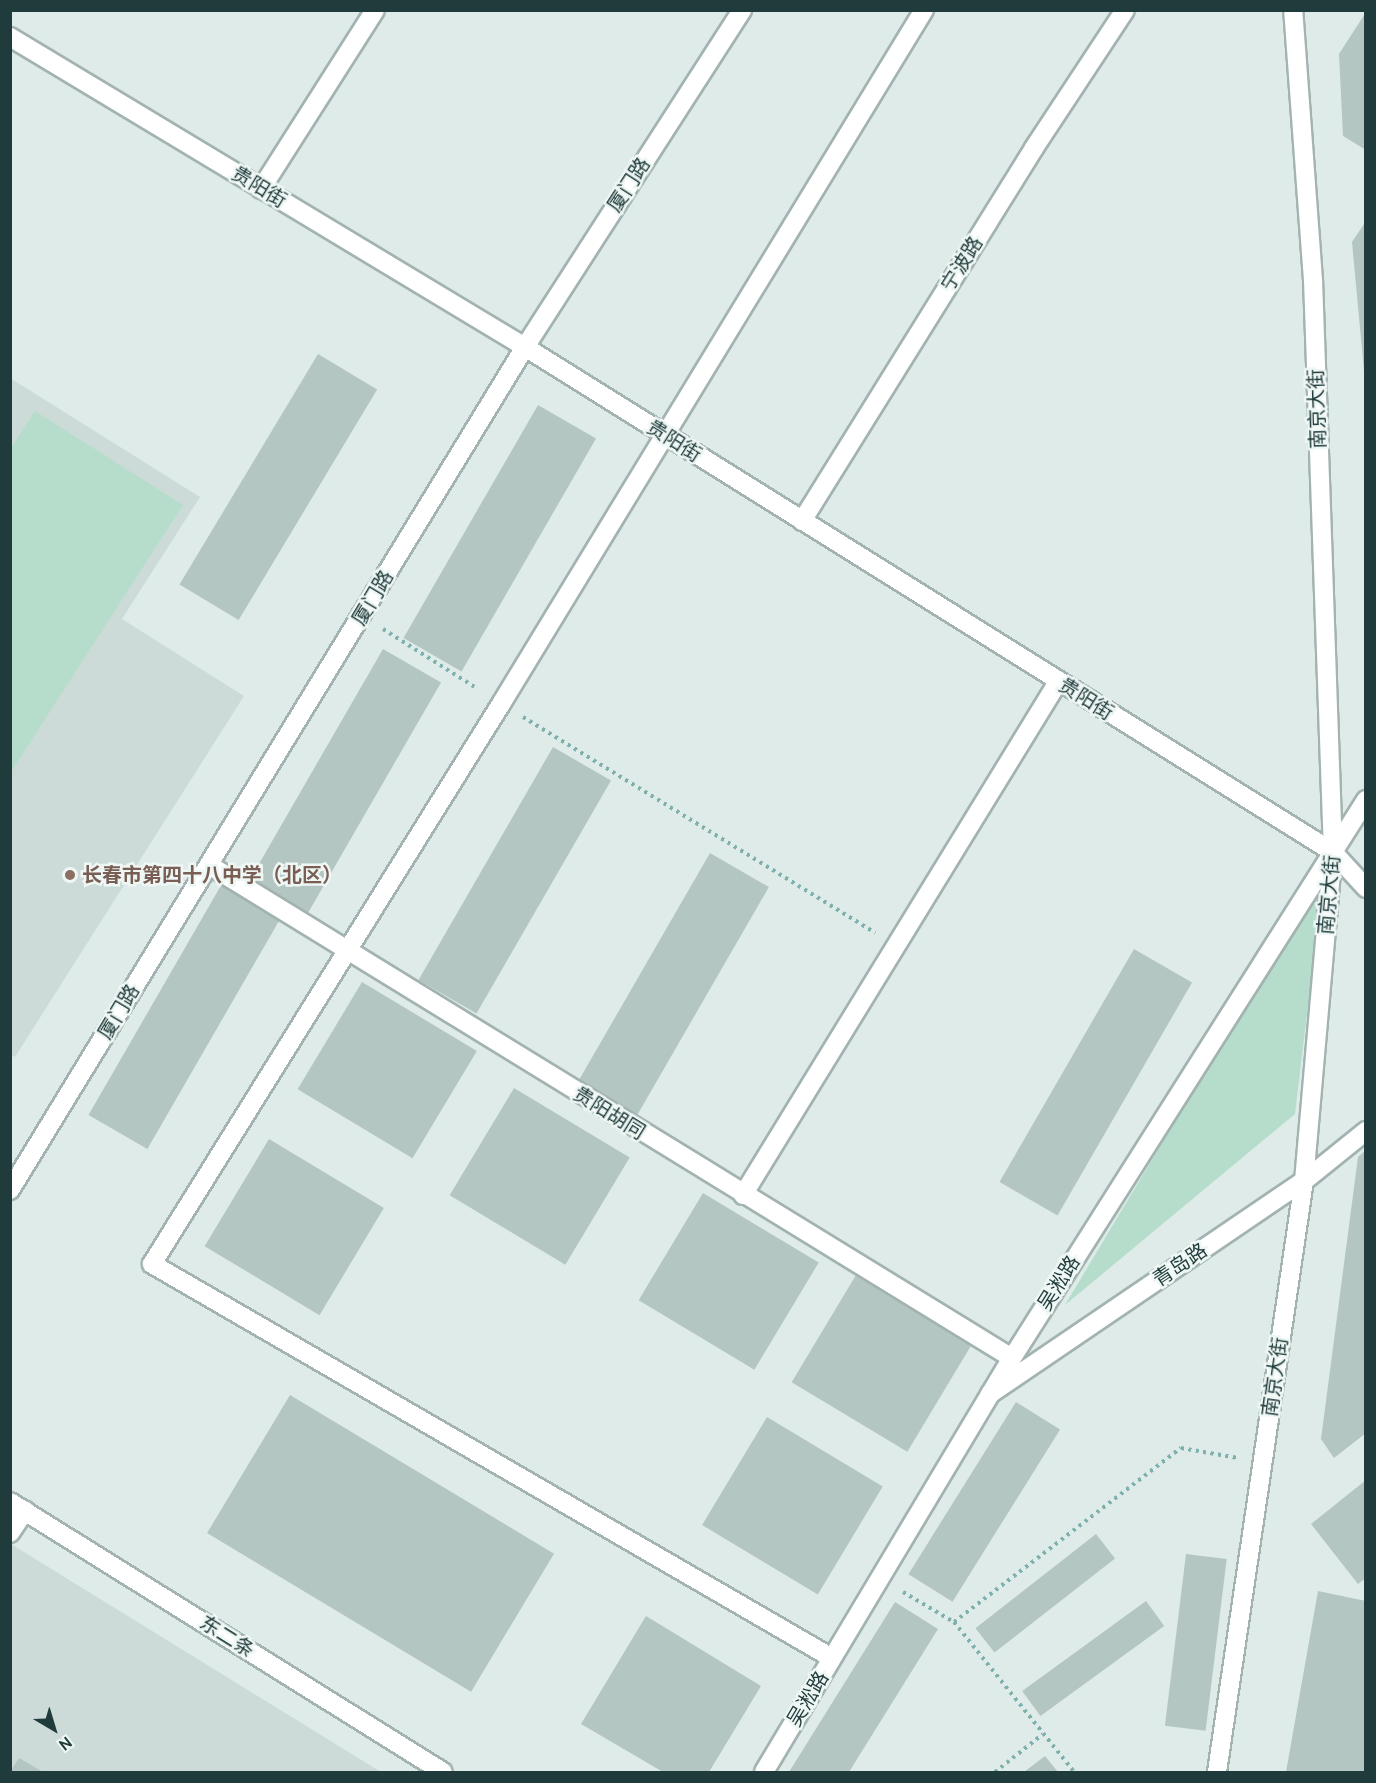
<!DOCTYPE html>
<html>
<head>
<meta charset="utf-8">
<style>
  body { margin:0 }
  #map { position:relative; width:1376px; height:1783px; overflow:hidden; background:#dfebe9; font-family:Cabin,"Noto Sans SC",sans-serif }
  div>[style] { position:absolute }
  .built>* { inset:0; background:#cddbd8 }
  .green>* { inset:0; background:#b6ddcb }
  .building>* { inset:0; background:#b4c6c2; transform-origin:0 0 }
  .path>* { height:4px; margin-top:-2px; transform-origin:0; background:repeating-linear-gradient(90deg,#7eb0ad 0 3px,transparent 0 7.5px) }
  .roads { filter:drop-shadow(2px 0 #a2b3b1) drop-shadow(-2px 0 #a2b3b1) drop-shadow(0 2px #a2b3b1) drop-shadow(0 -2px #a2b3b1) }
  .service>* { height:18px; margin:-9px; padding:0 9px; transform-origin:9px; border-radius:9px; background:#fff }
  .minor>* { height:18px; margin:-9px; padding:0 9px; transform-origin:9px; border-radius:9px; background:#fff }
  .tertiary>* { height:18px; margin:-9px; padding:0 9px; transform-origin:9px; border-radius:9px; background:#fff }
  .secondary>* { height:18px; margin:-9px; padding:0 9px; transform-origin:9px; border-radius:9px; background:#fff }
  .dots>* { width:16px; height:16px; translate:-50% -50%; box-sizing:border-box; border:3px solid #eff7f5; border-radius:50% }
  span { translate:-50% -50%; white-space:nowrap; text-align:center; line-height:1.15; -webkit-text-stroke:5px #eff7f5; paint-order:stroke }
  .street-label { font-size:20px; color:#1f3b3b }
  .education-label { font-size:20px; color:#785e54; font-weight:700 }
  .left { translate:0 -50%; text-align:left }
  .frame { position:absolute; inset:0; border:12px solid #1f3b3b; pointer-events:none }
  .north { position:absolute; left:24px; top:1699px; width:60px; height:60px; -webkit-text-stroke:4px #eff7f5; paint-order:stroke; rotate:142deg; font-size:16px; font-weight:700; line-height:24px; text-align:center; color:#1f3b3b }
  .north::after { content:''; display:block; margin:auto; width:21px; height:27px; background:#1f3b3b; clip-path:polygon(50% 0,100% 100%,50% 72%,0 100%) }
</style>
</head>
<body>
<div id="map">
  <div class="built">
    <i style="clip-path:polygon(10px 378px,200px 497px,122px 619px,244px 696px,15px 1057px,10px 1054px)"></i>
    <i style="clip-path:polygon(11px 1544px,381px 1772px,11px 1772px)"></i>
  </div>
  <div class="green">
    <i style="clip-path:polygon(35px 411px,183px 505px,11px 772px,11px 448px)"></i>
    <i style="clip-path:polygon(1324px 872px,1295px 1114px,1065px 1305px)"></i>
  </div>
  <div class="building">
    <i style="clip-path:polygon(1366px 12px,1366px 150px,1343px 136px,1339px 54px)"></i>
    <i style="clip-path:polygon(1366px 221px,1366px 371px,1364px 371px,1352px 242px)"></i>
    <i style="left:318px;top:354px;width:69px;height:269px;rotate:31deg"></i>
    <i style="left:538px;top:405px;width:67px;height:269px;rotate:30deg"></i>
    <i style="left:383px;top:649px;width:67px;height:269px;rotate:30deg"></i>
    <i style="left:553px;top:747px;width:67px;height:269px;rotate:30deg"></i>
    <i style="left:710px;top:853px;width:68px;height:269px;rotate:30deg"></i>
    <i style="left:223px;top:882px;width:68px;height:269px;rotate:30deg"></i>
    <i style="left:1134px;top:949px;width:67px;height:269px;rotate:30deg"></i>
    <i style="left:362px;top:982px;width:134px;height:125px;rotate:31deg"></i>
    <i style="left:514px;top:1088px;width:135px;height:125px;rotate:31deg"></i>
    <i style="left:269px;top:1139px;width:134px;height:125px;rotate:31deg"></i>
    <i style="clip-path:polygon(1366px 1150px,1366px 1433px,1334px 1458px,1321px 1439px,1358px 1157px)"></i>
    <i style="left:703px;top:1193px;width:135px;height:125px;rotate:31deg"></i>
    <i style="left:856px;top:1275px;width:135px;height:125px;rotate:31deg"></i>
    <i style="left:290px;top:1395px;width:308px;height:161px;rotate:31deg"></i>
    <i style="left:1016px;top:1402px;width:52px;height:203px;rotate:32deg"></i>
    <i style="left:767px;top:1417px;width:135px;height:126px;rotate:31deg"></i>
    <i style="clip-path:polygon(1366px 1480px,1366px 1578px,1358px 1584px,1311px 1524px)"></i>
    <i style="left:1096px;top:1534px;width:31px;height:153px;rotate:52deg"></i>
    <i style="left:1186px;top:1554px;width:41px;height:173px;rotate:7deg"></i>
    <i style="clip-path:polygon(1318px 1591px,1366px 1601px,1366px 1772px,1286px 1772px)"></i>
    <i style="left:1146px;top:1601px;width:31px;height:153px;rotate:54deg"></i>
    <i style="clip-path:polygon(895px 1602px,938px 1629px,849px 1772px,789px 1772px)"></i>
    <i style="clip-path:polygon(646px 1616px,761px 1686px,709px 1772px,663px 1772px,581px 1724px)"></i>
    <i style="clip-path:polygon(1045px 1756px,1058px 1772px,1024px 1772px)"></i>
    <i style="clip-path:polygon(19px 1758px,43px 1772px,10px 1772px)"></i>
  </div>
  <div class="path">
    <i style="left:383px;top:629px;width:112px;rotate:32.3deg"></i>
    <i style="left:523px;top:717px;width:413px;rotate:31.5deg"></i>
    <i style="left:903px;top:1592px;width:59px;rotate:30.5deg"></i>
    <i style="left:954px;top:1622px;width:192px;rotate:51.3deg"></i>
    <i style="left:954px;top:1622px;width:286px;rotate:-37.5deg"></i>
    <i style="left:1181px;top:1448px;width:58px;rotate:10deg"></i>
    <i style="left:995px;top:1772px;width:61px;rotate:-38.4deg"></i>
  </div>
  <div class="roads">
    <div class="service">
      <i style="left:261px;top:189px;width:212px;rotate:-57.5deg"></i>
      <i style="left:209px;top:865px;width:942px;rotate:31.55deg"></i>
      <i style="left:743px;top:1195px;width:602px;rotate:-58.45deg"></i>
      <i style="left:10px;top:1533px;width:27px;rotate:-56deg"></i>
      <i style="left:832px;top:1658px;width:786px;rotate:-149.91deg"></i>
      <i style="left:152px;top:1264px;width:660px;rotate:-58.07deg"></i>
      <i style="left:501px;top:704px;width:813px;rotate:-58.64deg"></i>
    </div>
    <div class="minor">
      <i style="left:802px;top:521px;width:439px;rotate:-58.1deg"></i>
      <i style="left:1034px;top:148px;width:165px;rotate:-56.6deg"></i>
      <i style="left:1333px;top:852px;width:49px;rotate:47.5deg"></i>
      <i style="left:10px;top:1190px;width:988px;rotate:-58.58deg"></i>
      <i style="left:525px;top:347px;width:401px;rotate:-57.2deg"></i>
      <i style="left:990px;top:1394px;width:379px;rotate:-34.2deg"></i>
    </div>
    <div class="tertiary">
      <i style="left:10px;top:37px;width:601px;rotate:31.05deg"></i>
      <i style="left:525px;top:347px;width:953px;rotate:32.01deg"></i>
      <i style="left:10px;top:1502px;width:510px;rotate:31.95deg"></i>
      <i style="left:764px;top:1772px;width:483px;rotate:-59.1deg"></i>
      <i style="left:1012px;top:1358px;width:661px;rotate:-57.61deg"></i>
    </div>
    <div class="secondary">
      <i style="left:1304px;top:1181px;width:80px;rotate:-38.9deg"></i>
      <i style="left:1217px;top:1772px;width:597px;rotate:-81.63deg"></i>
      <i style="left:1304px;top:1181px;width:330px;rotate:-85deg"></i>
      <i style="left:1333px;top:852px;width:572px;rotate:-92deg"></i>
      <i style="left:1313px;top:280px;width:271px;rotate:-94.2deg"></i>
    </div>
  </div>
  <div class="dots">
    <i style="left:70px;top:875px;background:#8d6e63"></i>
  </div>
  <div class="street-label">
    <span style="left:629px;top:185px;rotate:-57deg">厦门路</span>
    <span style="left:259px;top:187px;rotate:31deg">贵阳街</span>
    <span style="left:962px;top:264px;rotate:-58deg">宁波路</span>
    <span style="left:1317px;top:409px;rotate:-92deg">南京大街</span>
    <span style="left:674px;top:441px;rotate:32deg">贵阳街</span>
    <span style="left:373px;top:598px;rotate:-59deg">厦门路</span>
    <span style="left:1086px;top:699px;rotate:32deg">贵阳街</span>
    <span style="left:1329px;top:895px;rotate:-85deg">南京大街</span>
    <span style="left:119px;top:1012px;rotate:-59deg">厦门路</span>
    <span style="left:609px;top:1113px;rotate:32deg">贵阳胡同</span>
    <span style="left:1180px;top:1265px;rotate:-34deg">青岛路</span>
    <span style="left:1059px;top:1283px;rotate:-58deg">吴淞路</span>
    <span style="left:1275px;top:1377px;rotate:-82deg">南京大街</span>
    <span style="left:227px;top:1637px;rotate:32deg">东二条</span>
    <span style="left:808px;top:1699px;rotate:-59deg">吴淞路</span>
  </div>
  <div class="education-label">
    <span class="left" style="left:82px;top:875px">长春市第四十八中学（北区）</span>
  </div>
  <div class="frame"></div>
  <div class="north">N</div>
</div>
</body>
</html>
